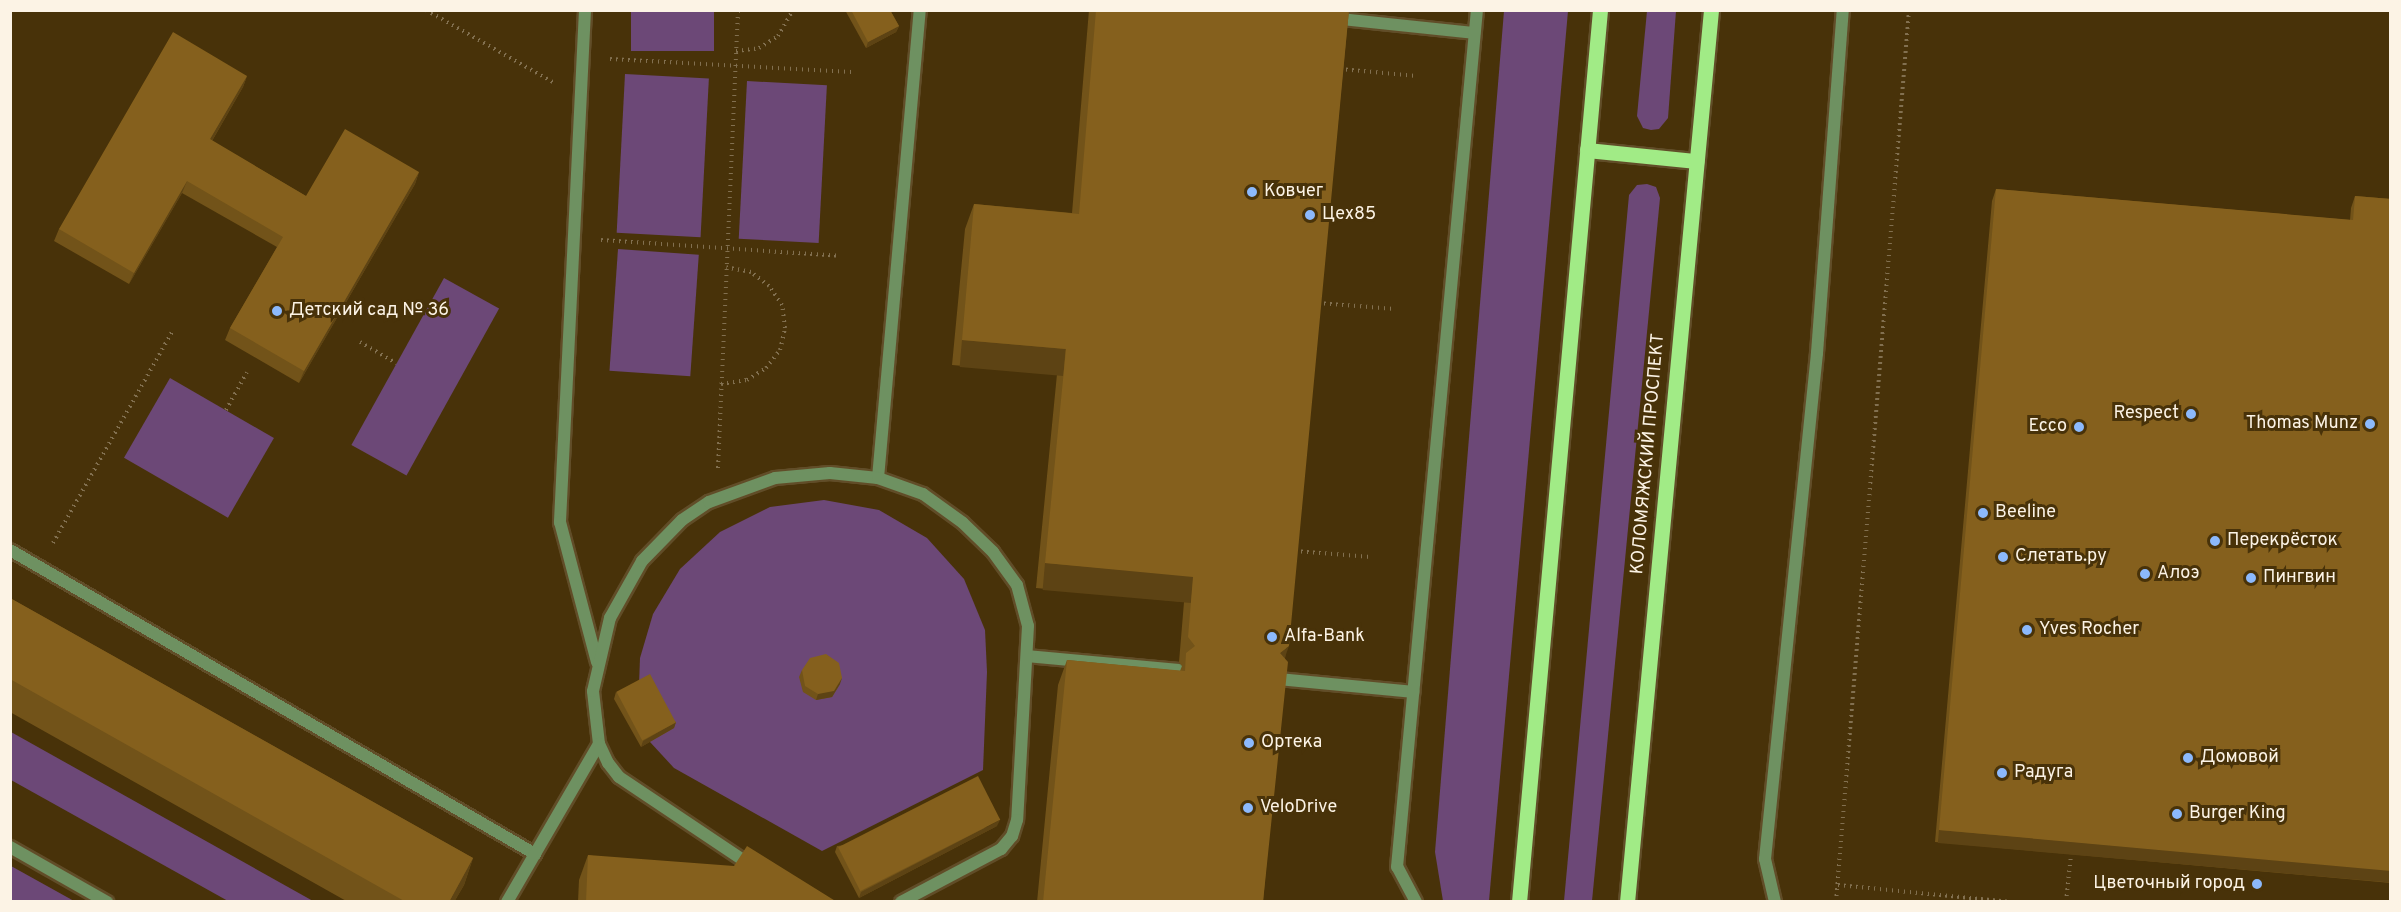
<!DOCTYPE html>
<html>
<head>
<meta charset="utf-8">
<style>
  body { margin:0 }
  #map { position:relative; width:2401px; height:912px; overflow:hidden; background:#483209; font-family:Overpass,sans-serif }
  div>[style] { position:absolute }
  .green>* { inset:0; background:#6c4877; transform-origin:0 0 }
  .path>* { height:4px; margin-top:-2px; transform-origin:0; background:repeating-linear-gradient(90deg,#827050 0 1.5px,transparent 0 6px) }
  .roads { filter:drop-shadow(2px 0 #614d28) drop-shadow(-2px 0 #614d28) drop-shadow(0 2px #614d28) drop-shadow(0 -2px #614d28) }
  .service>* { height:12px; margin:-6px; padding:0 6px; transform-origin:6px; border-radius:6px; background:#6e9161 }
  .minor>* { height:12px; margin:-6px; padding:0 6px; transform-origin:6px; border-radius:6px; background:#6e9161 }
  .primary>* { height:15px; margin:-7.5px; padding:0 7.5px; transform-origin:7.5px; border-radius:7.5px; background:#a1eb86 }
  .wall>* { inset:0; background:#725319 }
  .shaded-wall>* { inset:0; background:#5d4314; transform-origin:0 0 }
  .building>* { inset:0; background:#85601d; transform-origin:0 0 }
  .dots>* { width:16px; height:16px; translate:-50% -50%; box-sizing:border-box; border:3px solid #483209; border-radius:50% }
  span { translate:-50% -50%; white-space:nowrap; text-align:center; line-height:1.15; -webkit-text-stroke:6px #483209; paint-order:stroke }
  .poi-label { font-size:18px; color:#fcf3e5 }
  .left { translate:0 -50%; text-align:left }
  .right { translate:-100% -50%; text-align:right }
  .street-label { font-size:18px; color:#fcf3e5 }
  .frame { position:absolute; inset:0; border:12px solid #fcf3e5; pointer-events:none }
</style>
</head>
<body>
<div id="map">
  <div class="green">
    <i style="left:631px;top:11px;width:83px;height:40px"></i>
    <i style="clip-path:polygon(1504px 11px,1568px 11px,1489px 901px,1443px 901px,1435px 852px)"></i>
    <i style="clip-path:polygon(1647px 11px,1676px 11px,1668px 118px,1659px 129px,1651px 130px,1643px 128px,1637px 116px)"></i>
    <i style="left:625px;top:74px;width:84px;height:159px;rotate:3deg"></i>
    <i style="left:747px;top:81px;width:80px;height:158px;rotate:3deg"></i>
    <i style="clip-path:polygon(1647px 184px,1656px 187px,1660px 198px,1592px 901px,1564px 901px,1629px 195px,1637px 185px)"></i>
    <i style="left:618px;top:249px;width:81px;height:122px;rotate:4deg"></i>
    <i style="left:444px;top:278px;width:63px;height:191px;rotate:29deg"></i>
    <i style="left:170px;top:378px;width:120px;height:92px;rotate:30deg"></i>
    <i style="clip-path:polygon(824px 500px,879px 510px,927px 538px,964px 579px,985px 630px,987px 672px,983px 770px,822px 851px,674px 768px,650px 742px,639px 685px,640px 658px,653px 614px,680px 569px,720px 532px,770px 507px)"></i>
    <i style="clip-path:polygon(11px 732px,313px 901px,228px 901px,11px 780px)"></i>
    <i style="clip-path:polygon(11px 866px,74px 901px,11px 901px)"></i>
  </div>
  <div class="path">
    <i style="left:426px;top:10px;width:146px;rotate:29.6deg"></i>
    <i style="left:736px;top:51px;width:23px;rotate:-7deg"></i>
    <i style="left:759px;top:48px;width:22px;rotate:-32deg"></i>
    <i style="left:778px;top:36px;width:30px;rotate:-60deg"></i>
    <i style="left:610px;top:59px;width:242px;rotate:3.1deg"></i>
    <i style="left:1340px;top:69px;width:77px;rotate:5.2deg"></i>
    <i style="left:601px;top:240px;width:239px;rotate:3.8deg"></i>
    <i style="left:1318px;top:303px;width:77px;rotate:4.5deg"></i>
    <i style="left:360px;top:342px;width:42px;rotate:30.3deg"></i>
    <i style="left:721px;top:384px;width:26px;rotate:-9deg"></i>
    <i style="left:747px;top:380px;width:22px;rotate:-32deg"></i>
    <i style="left:766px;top:368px;width:23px;rotate:-52deg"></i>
    <i style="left:780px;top:350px;width:23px;rotate:-77deg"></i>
    <i style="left:785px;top:328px;width:23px;rotate:-97deg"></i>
    <i style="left:782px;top:305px;width:23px;rotate:-124deg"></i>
    <i style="left:769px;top:286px;width:23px;rotate:-142deg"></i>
    <i style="left:751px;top:272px;width:25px;rotate:-169deg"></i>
    <i style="left:226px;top:410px;width:43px;rotate:-61.1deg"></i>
    <i style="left:718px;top:468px;width:458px;rotate:-87.5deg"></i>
    <i style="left:53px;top:543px;width:244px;rotate:-60.6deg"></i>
    <i style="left:1295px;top:551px;width:76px;rotate:4.5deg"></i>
    <i style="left:1838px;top:885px;width:174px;rotate:5.6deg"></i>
    <i style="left:1836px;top:902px;width:895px;rotate:-85.32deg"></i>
    <i style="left:2066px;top:902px;width:47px;rotate:-83.9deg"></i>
  </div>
  <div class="roads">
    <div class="service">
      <i style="left:585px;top:10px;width:513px;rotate:92.8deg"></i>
      <i style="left:560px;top:522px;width:145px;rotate:75.2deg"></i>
      <i style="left:1341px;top:19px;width:134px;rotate:6deg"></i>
      <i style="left:878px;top:478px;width:470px;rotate:-84.9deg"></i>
      <i style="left:10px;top:550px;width:607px;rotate:30.07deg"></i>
      <i style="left:1027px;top:656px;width:152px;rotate:5.3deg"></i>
      <i style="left:1279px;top:679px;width:135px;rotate:5.5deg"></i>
      <i style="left:752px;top:866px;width:160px;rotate:-146.2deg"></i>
      <i style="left:619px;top:777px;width:18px;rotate:-128deg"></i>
      <i style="left:608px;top:763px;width:21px;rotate:-115deg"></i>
      <i style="left:599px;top:744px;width:53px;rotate:-96.5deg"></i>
      <i style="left:593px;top:691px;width:75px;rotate:-76.9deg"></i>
      <i style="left:610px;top:618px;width:65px;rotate:-60.7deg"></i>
      <i style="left:642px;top:561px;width:57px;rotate:-45.7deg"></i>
      <i style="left:682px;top:520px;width:32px;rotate:-34deg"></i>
      <i style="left:709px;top:502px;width:70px;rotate:-20deg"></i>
      <i style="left:775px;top:478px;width:55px;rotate:-5.2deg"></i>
      <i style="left:830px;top:473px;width:48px;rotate:5.9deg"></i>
      <i style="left:878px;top:478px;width:48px;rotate:19.6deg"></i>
      <i style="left:923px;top:494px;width:49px;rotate:35.9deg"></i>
      <i style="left:963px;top:523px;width:42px;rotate:44deg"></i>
      <i style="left:993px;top:552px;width:41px;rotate:54deg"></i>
      <i style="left:1017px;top:585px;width:42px;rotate:75deg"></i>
      <i style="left:1028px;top:626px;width:194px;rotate:93.2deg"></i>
      <i style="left:1017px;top:820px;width:17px;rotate:107deg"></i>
      <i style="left:1012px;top:836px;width:17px;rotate:130deg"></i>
      <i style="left:1001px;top:849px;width:113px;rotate:152.1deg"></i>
      <i style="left:507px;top:902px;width:183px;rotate:-59.8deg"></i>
      <i style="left:1775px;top:902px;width:44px;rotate:-103.1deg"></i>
      <i style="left:1765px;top:859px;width:509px;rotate:-84.13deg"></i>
      <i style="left:1817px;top:353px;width:344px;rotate:-85.7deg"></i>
    </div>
    <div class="minor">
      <i style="left:10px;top:847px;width:112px;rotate:29.6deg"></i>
      <i style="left:1416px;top:902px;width:40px;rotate:-118deg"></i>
      <i style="left:1397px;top:867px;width:861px;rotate:-84.67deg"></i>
    </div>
    <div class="primary">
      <i style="left:1587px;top:150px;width:110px;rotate:5.8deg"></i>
      <i style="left:1519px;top:902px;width:896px;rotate:-84.81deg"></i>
      <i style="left:1627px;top:902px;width:896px;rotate:-84.62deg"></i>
    </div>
  </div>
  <div class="wall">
    <i style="clip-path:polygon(845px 10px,890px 10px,899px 26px,896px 32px,866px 48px)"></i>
    <i style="clip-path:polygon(1089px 10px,1349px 10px,1285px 659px,1263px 902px,1037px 902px,1058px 685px,1067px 660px,1180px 671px,1182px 666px,1179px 662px,1184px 602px,1036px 588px,1057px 374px,952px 365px,965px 229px,974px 204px,1072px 213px)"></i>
    <i style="clip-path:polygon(247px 76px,243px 87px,212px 141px,306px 196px,419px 172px,415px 184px,299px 383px,225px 340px,230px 328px,277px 247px,182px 193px,129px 284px,54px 241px,59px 229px)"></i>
    <i style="clip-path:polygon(1996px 189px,2350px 220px,2351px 208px,2355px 196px,2391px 199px,2391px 883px,1935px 842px,1992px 201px)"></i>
    <i style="clip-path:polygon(10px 598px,473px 858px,464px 885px,454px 902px,348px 902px,10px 712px)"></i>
    <i style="clip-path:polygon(802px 670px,840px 684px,832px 697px,816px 700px,803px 692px,799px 677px)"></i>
    <i style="clip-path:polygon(616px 692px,676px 722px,674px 728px,641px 747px,614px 699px)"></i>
    <i style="clip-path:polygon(997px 826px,859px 898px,835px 852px,837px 846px)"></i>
    <i style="clip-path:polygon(588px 855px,837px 902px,578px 902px,579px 880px)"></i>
  </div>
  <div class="shaded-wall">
    <i style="clip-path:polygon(899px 26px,896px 32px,866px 48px,868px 42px)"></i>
    <i style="clip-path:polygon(247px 76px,243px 87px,206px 151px,210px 139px)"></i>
    <i style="clip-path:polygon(419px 172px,415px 184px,299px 383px,304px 371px)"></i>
    <i style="clip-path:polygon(187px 181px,182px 193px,129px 284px,134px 273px)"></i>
    <i style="left:962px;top:340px;width:104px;height:27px;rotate:5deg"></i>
    <i style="left:1045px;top:563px;width:149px;height:27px;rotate:5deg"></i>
    <i style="clip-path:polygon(1289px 646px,1280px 671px,1280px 653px)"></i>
    <i style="clip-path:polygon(842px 678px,840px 684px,832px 697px,816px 700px,818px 694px)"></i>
    <i style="clip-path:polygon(676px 722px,674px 728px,641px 747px,643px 741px)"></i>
    <i style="clip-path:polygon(1000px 820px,997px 826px,859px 898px,861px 892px)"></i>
    <i style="left:1939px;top:830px;width:454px;height:13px;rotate:5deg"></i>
    <i style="clip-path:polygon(473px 858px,464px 885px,454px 902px,449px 902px)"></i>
  </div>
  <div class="building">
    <i style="clip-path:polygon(851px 10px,890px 10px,899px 26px,868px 42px)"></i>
    <i style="clip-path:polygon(1096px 10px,1349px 10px,1289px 646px,1280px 653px,1288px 662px,1263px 902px,1043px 902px,1067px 660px,1185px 671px,1186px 653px,1195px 646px,1188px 637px,1193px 577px,1045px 563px,1066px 349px,962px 340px,974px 204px,1079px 214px)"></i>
    <i style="clip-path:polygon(173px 32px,247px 76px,210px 139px,306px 196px,345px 129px,419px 172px,304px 371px,230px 328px,283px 237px,187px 181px,134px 273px,59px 229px)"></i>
    <i style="clip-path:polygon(1996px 189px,2353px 220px,2355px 196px,2391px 199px,2391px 871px,1939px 830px)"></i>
    <i style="clip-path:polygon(10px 598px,473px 858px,449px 902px,406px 902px,10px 679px)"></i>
    <i style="clip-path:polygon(826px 654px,839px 663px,842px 678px,834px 691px,818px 694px,805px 686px,802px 670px,810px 658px)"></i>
    <i style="left:650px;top:674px;width:55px;height:38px;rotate:62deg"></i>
    <i style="left:978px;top:776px;width:49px;height:157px;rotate:63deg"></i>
    <i style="clip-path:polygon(747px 846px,837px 902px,586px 902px,588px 855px,734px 866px)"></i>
  </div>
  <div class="dots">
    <i style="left:1252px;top:192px;background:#8cb9fc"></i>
    <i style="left:1310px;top:215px;background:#8cb9fc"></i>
    <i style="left:277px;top:311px;background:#8cb9fc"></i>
    <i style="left:2191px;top:414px;background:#8cb9fc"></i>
    <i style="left:2370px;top:424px;background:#8cb9fc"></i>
    <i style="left:2079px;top:427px;background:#8cb9fc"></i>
    <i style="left:1983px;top:513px;background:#8cb9fc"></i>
    <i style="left:2215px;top:541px;background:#8cb9fc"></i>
    <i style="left:2003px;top:557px;background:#8cb9fc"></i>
    <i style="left:2145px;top:574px;background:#8cb9fc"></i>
    <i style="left:2251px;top:578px;background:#8cb9fc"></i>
    <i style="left:2027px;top:630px;background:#8cb9fc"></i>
    <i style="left:1272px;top:637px;background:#8cb9fc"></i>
    <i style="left:1249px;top:743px;background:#8cb9fc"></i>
    <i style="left:2188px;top:758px;background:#8cb9fc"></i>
    <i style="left:2002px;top:773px;background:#8cb9fc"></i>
    <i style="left:1248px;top:808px;background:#8cb9fc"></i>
    <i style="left:2177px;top:814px;background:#8cb9fc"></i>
    <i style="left:2257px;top:884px;background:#8cb9fc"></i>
  </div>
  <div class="poi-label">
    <span class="left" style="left:1264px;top:192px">Ковчег</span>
    <span class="left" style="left:1322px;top:215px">Цех85</span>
    <span class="left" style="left:289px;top:311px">Детский сад № 36</span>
    <span class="right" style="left:2179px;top:414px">Respect</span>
    <span class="right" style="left:2358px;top:424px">Thomas Munz</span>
    <span class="right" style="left:2067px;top:427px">Ecco</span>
    <span class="left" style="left:1995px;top:513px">Beeline</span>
    <span class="left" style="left:2227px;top:541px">Перекрёсток</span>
    <span class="left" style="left:2015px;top:557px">Слетать.ру</span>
    <span class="left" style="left:2157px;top:574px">Алоэ</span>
    <span class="left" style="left:2263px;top:578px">Пингвин</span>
    <span class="left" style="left:2039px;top:630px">Yves Rocher</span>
    <span class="left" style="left:1284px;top:637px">Alfa-Bank</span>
    <span class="left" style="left:1261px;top:743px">Ортека</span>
    <span class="left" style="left:2200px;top:758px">Домовой</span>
    <span class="left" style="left:2014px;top:773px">Радуга</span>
    <span class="left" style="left:1260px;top:808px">VeloDrive</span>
    <span class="left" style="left:2189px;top:814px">Burger King</span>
    <span class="right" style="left:2245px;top:884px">Цветочный город</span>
  </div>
  <div class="street-label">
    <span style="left:1649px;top:454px;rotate:-85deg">КОЛОМЯЖСКИЙ ПРОСПЕКТ</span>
  </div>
  <div class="frame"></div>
</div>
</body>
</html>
